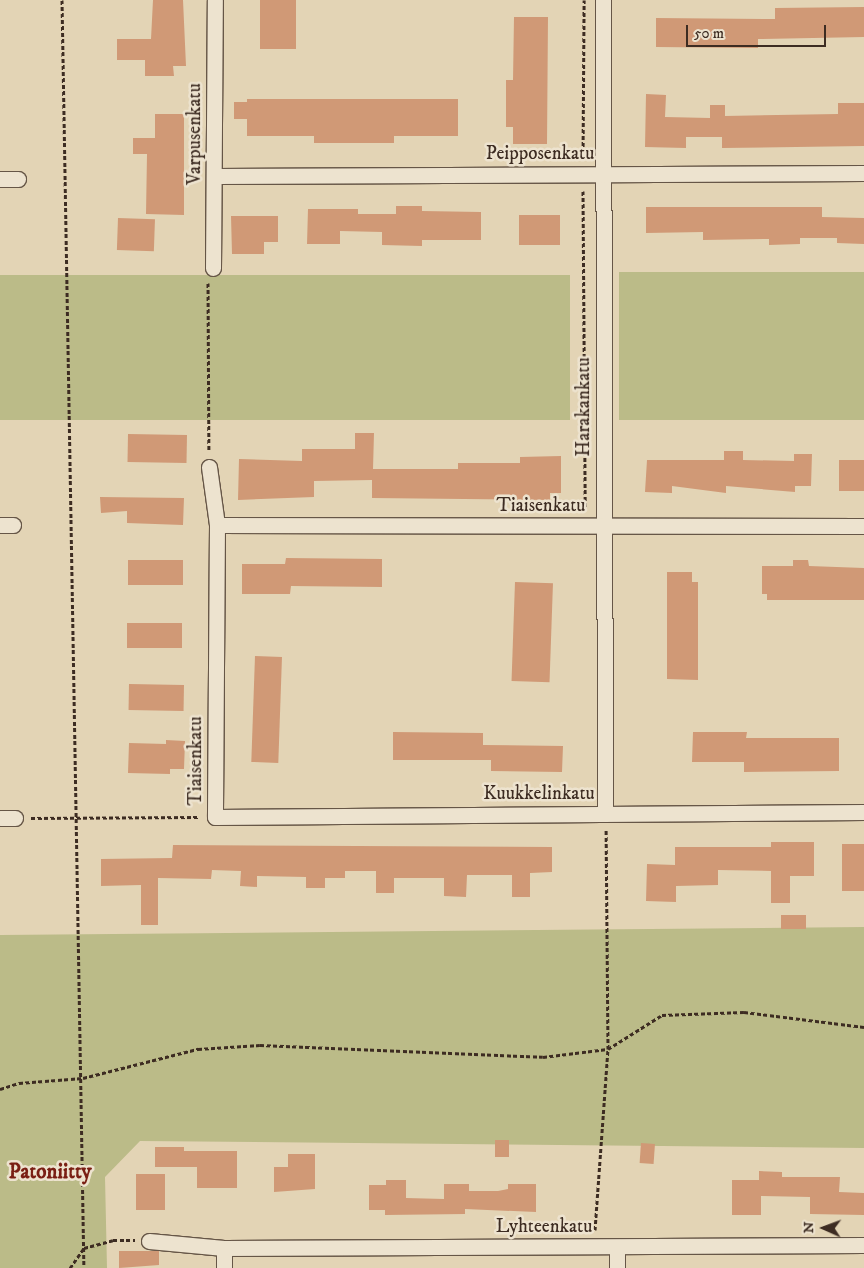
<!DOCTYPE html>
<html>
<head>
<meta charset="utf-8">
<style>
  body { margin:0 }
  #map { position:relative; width:864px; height:1268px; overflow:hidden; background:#e3d4b5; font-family:"IM FELL DW Pica",serif }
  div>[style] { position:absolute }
  .green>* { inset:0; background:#bb8; transform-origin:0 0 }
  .building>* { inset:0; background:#d09976; transform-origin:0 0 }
  .path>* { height:3px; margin-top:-1.5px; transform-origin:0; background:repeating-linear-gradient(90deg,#3d2c22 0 4px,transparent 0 6.5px) }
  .roads { filter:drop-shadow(1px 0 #665647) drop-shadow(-1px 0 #665647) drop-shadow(0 1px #665647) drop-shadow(0 -1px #665647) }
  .street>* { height:15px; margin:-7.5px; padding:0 7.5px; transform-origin:7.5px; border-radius:7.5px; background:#ede3cf }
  span { translate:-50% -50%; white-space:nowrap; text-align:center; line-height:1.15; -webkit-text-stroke:5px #ede3cf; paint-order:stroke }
  .street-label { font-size:19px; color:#3d2c22 }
  .quarter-label { font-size:21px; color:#7a1f14; font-weight:700 }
  .north { position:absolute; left:799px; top:1203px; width:50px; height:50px; -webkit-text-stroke:4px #ede3cf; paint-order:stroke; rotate:272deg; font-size:14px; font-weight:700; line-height:20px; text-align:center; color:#3d2c22 }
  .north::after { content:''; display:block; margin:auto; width:18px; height:22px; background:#3d2c22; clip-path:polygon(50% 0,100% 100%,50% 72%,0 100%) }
  .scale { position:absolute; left:686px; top:25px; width:140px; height:22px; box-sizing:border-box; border:2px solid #3d2c22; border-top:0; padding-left:6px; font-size:15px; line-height:18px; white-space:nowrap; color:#3d2c22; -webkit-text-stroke:4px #ede3cf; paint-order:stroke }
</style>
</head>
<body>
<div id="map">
  <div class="green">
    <i style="left:864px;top:272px;width:148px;height:245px;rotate:90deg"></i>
    <i style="left:570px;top:275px;width:145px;height:570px;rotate:90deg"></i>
    <i style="clip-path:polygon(864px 927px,864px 1148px,140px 1141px,105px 1177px,107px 1268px,0 1268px,0 935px)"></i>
  </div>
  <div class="building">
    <i style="clip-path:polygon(153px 0,183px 0,186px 66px,173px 66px,174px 76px,145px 76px,145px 60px,117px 60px,117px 39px,151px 39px)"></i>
    <i style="left:260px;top:0;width:36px;height:49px"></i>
    <i style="clip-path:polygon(864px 7px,864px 37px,758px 39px,758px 48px,656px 47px,656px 18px,775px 19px,775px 8px)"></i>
    <i style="clip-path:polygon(514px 17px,548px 17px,547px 144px,513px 144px,513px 127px,506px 127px,506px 80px,513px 80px)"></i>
    <i style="clip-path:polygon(646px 94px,666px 95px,665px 117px,710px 118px,710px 105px,725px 105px,725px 116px,838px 114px,838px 103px,864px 103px,864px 146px,722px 148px,722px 137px,686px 137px,686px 148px,645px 147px)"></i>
    <i style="clip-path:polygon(247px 99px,458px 99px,458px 136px,394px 136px,394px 143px,314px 143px,314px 136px,247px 136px,247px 119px,234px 119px,234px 102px,247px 102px)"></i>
    <i style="clip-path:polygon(155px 114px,184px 114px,184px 215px,146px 214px,147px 154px,133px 154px,133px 138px,155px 138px)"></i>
    <i style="clip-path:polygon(396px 206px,422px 206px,422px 211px,481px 212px,481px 240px,422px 240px,422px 246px,382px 245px,382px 232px,340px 231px,340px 244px,307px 244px,308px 209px,358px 209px,358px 214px,396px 214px)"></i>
    <i style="clip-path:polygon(646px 207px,822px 207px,822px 217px,864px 218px,864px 244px,837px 243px,837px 238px,800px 238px,800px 244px,769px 245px,769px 239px,703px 240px,703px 232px,646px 233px)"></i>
    <i style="left:519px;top:215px;width:41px;height:30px"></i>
    <i style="clip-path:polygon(231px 216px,278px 216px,278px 242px,264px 242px,264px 254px,232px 254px)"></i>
    <i style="left:118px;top:218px;width:37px;height:32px;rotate:2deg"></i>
    <i style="clip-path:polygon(355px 433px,374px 433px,373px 469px,458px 469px,458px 463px,520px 463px,520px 457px,561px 456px,561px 493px,550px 493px,550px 500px,372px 498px,372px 480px,314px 481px,314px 497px,238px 500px,239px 459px,302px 461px,302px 449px,355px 449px)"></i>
    <i style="left:128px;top:434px;width:59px;height:28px;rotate:1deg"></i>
    <i style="clip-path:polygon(724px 451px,743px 451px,743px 460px,794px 461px,794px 454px,812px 454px,811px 486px,795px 486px,795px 492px,726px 486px,726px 493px,672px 486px,672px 493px,645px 492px,647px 460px,724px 460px)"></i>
    <i style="left:839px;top:460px;width:25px;height:31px"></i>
    <i style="clip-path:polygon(100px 497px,184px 498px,183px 525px,127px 523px,127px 511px,101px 513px)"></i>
    <i style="clip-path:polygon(286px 558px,382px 559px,382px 587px,291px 586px,290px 594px,242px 594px,242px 564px,285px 564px)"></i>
    <i style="left:128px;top:560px;width:55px;height:25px"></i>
    <i style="clip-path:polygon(793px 560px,808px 560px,809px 566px,864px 568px,864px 600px,767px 600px,767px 594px,762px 594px,762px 566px,793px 566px)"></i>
    <i style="clip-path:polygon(667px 572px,692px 572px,692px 582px,698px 582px,698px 680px,667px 679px)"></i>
    <i style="left:515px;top:582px;width:38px;height:99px;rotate:2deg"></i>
    <i style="left:127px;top:623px;width:55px;height:25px"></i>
    <i style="left:255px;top:656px;width:27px;height:106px;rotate:2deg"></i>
    <i style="left:129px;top:684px;width:55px;height:26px;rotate:1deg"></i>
    <i style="clip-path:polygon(393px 732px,483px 733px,483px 745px,563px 746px,562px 772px,491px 771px,491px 760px,393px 760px)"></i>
    <i style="clip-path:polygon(693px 732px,747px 732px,746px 738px,839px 738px,839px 771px,744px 772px,744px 762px,692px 762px)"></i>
    <i style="clip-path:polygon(166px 740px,185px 741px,184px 769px,170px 769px,170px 774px,128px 773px,129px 743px,166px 744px)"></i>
    <i style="clip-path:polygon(771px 842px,814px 842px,814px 876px,790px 876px,790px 903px,771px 903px,771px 871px,718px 870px,718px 885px,676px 886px,676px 902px,646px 901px,647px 864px,675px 865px,675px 847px,771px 847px)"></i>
    <i style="left:842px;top:844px;width:22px;height:47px"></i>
    <i style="clip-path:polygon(173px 845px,552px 847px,552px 872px,530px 873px,530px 897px,512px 897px,512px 875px,467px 875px,466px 897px,444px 896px,444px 878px,394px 878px,394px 893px,376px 893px,376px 871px,345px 871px,345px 878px,325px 878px,325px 888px,306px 888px,306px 877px,257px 876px,257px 887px,240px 886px,241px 871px,212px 870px,211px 879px,158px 878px,158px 925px,141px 925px,141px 885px,101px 886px,101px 859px,172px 858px)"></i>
    <i style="left:781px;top:915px;width:25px;height:14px"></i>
    <i style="left:495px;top:1140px;width:14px;height:17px"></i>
    <i style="left:641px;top:1143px;width:14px;height:20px;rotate:4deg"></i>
    <i style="clip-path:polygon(155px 1147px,184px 1147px,184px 1151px,237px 1151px,237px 1188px,197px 1188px,197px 1167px,155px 1167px)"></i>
    <i style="clip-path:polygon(288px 1154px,315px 1154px,315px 1189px,274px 1192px,274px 1167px,288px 1167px)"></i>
    <i style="clip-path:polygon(759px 1171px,782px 1172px,782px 1177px,840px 1177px,839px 1192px,864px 1193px,864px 1215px,810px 1214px,810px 1197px,761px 1196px,761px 1215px,732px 1215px,732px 1180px,759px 1180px)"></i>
    <i style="left:136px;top:1174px;width:29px;height:36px"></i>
    <i style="clip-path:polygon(386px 1180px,406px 1180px,406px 1198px,444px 1199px,444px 1184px,469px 1184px,469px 1191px,498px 1191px,508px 1189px,508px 1184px,536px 1184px,536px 1212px,465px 1209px,465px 1214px,385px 1215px,385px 1210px,369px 1210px,369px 1185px,386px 1185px)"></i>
    <i style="clip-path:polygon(119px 1251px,159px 1251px,159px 1265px,119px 1268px)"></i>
  </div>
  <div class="path">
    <i style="left:62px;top:0;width:1268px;rotate:89.01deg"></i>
    <i style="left:583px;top:159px;width:159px;rotate:-89.6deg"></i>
    <i style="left:583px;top:191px;width:318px;rotate:89.6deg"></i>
    <i style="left:208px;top:283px;width:168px;rotate:89.7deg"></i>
    <i style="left:31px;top:818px;width:168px;rotate:-0.3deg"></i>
    <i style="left:0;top:1089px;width:20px;rotate:-18deg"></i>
    <i style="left:19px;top:1083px;width:64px;rotate:-4.5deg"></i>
    <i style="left:83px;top:1078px;width:119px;rotate:-14.2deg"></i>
    <i style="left:198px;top:1049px;width:62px;rotate:-3.7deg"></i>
    <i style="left:260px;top:1045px;width:283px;rotate:2.4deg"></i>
    <i style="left:543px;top:1057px;width:65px;rotate:-7deg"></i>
    <i style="left:608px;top:1049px;width:64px;rotate:-32.2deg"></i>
    <i style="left:662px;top:1015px;width:82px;rotate:-2.1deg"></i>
    <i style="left:744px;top:1012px;width:121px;rotate:7.1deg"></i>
    <i style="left:595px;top:1230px;width:181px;rotate:-85.9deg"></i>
    <i style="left:608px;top:1049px;width:220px;rotate:-90.5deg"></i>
    <i style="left:70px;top:1268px;width:24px;rotate:-55deg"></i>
    <i style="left:84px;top:1248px;width:30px;rotate:-15deg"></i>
    <i style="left:113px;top:1240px;width:22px"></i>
  </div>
  <div class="roads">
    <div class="street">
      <i style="left:603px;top:0;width:814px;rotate:89.86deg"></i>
      <i style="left:216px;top:176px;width:648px;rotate:-0.27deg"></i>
      <i style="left:0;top:179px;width:18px"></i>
      <i style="left:213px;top:268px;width:268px;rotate:-89.6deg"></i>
      <i style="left:209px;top:467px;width:59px;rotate:82.1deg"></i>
      <i style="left:217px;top:525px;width:292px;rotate:90.4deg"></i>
      <i style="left:215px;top:817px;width:649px;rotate:-0.44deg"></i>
      <i style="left:0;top:525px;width:13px"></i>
      <i style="left:217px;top:525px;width:647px;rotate:0.09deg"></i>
      <i style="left:0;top:818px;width:15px"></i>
      <i style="left:149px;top:1241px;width:75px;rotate:5.3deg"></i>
      <i style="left:224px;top:1248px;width:640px;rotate:-0.27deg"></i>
      <i style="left:617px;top:1247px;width:21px;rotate:90deg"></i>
      <i style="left:224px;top:1268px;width:20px;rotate:-90deg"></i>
    </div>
  </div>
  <div class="street-label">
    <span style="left:195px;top:134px;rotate:-90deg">Varpusenkatu</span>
    <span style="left:540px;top:154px">Peipposenkatu</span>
    <span style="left:584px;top:407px;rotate:-90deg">Harakankatu</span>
    <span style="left:541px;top:506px">Tiaisenkatu</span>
    <span style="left:196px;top:761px;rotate:-90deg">Tiaisenkatu</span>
    <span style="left:539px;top:794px">Kuukkelinkatu</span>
    <span style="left:544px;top:1227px">Lyhteenkatu</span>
  </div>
  <div class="quarter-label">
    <span style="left:50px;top:1172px">Patoniitty</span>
  </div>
  <div class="north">N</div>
  <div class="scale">50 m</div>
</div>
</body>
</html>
